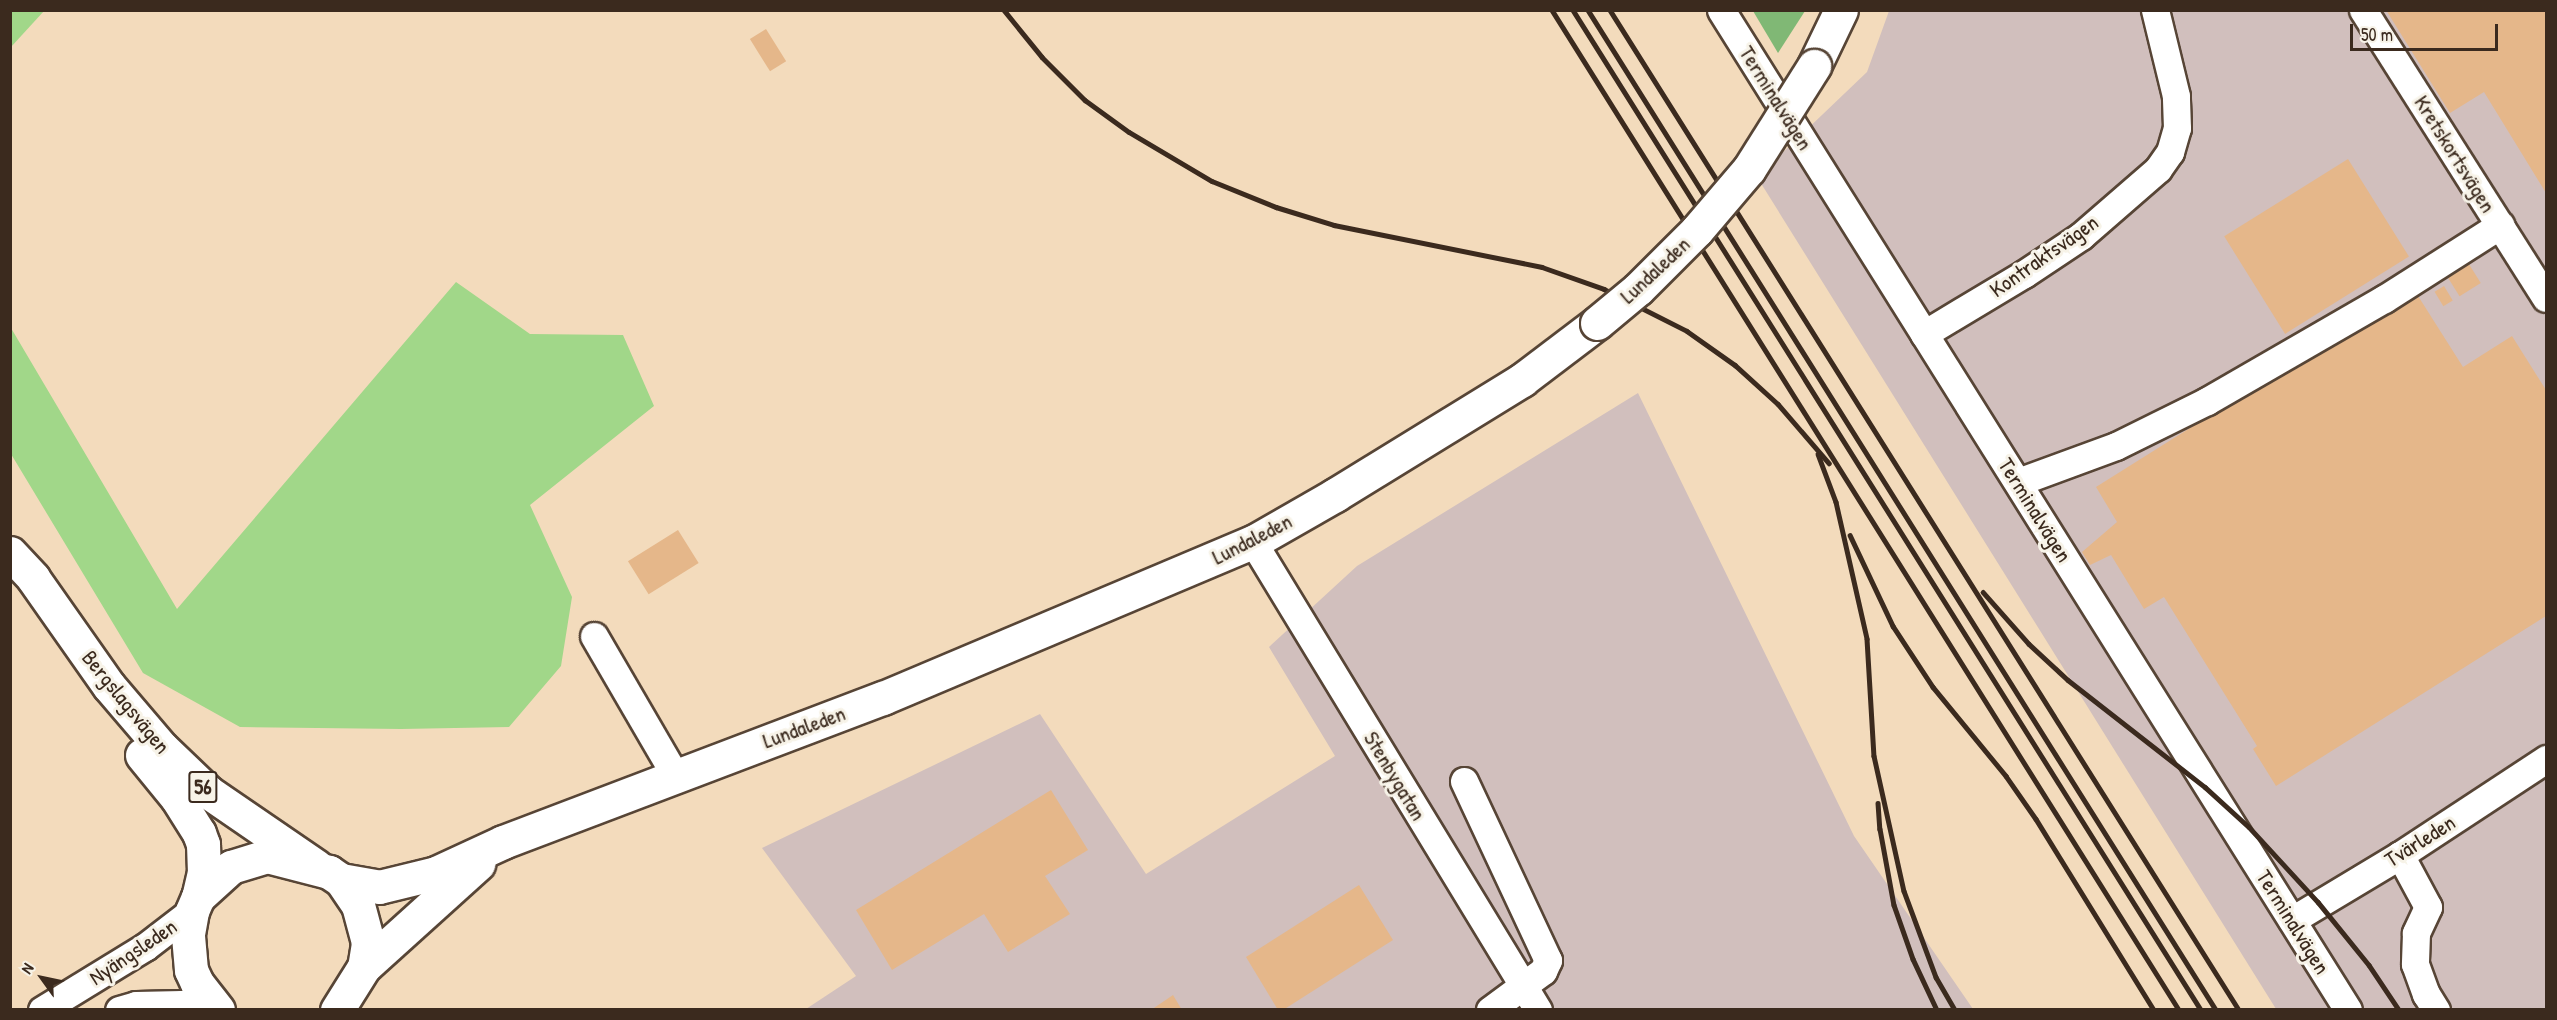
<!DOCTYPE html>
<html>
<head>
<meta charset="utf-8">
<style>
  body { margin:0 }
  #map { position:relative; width:2557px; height:1020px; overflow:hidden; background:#f3dbbc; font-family:"Patrick Hand",sans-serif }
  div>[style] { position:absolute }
  .industrial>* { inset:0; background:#d1bfbd }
  .green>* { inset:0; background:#a1d789 }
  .forest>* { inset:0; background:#80b875 }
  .building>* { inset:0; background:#e5b78a; transform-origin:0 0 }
  .roads { filter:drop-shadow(2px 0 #574536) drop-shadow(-2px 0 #574536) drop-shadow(0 2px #574536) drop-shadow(0 -2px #574536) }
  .minor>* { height:27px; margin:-13.5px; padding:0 13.5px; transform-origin:13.5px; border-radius:13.5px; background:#fff }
  .major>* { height:33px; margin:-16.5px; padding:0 16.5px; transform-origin:16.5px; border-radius:16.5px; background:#fff }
  .highway>* { height:33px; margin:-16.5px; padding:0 16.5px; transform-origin:16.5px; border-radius:16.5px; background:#fff }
  .rail>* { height:4.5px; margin:-2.25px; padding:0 2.25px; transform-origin:2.25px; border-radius:2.25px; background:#3b2a1e }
  .bridges { filter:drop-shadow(2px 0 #574536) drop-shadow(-2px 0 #574536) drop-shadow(0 2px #574536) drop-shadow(0 -2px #574536) }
  .major-bridge>* { height:33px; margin:-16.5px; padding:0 16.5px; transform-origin:16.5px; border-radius:16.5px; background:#fff }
  span { translate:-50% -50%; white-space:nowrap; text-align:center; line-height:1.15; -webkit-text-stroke:6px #f7f3e8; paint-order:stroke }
  .shield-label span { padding:2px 4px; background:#f7f3e8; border:2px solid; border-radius:4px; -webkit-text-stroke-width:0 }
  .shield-label { font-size:21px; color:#3b2a1e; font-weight:700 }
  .street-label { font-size:22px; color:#3b2a1e }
  .frame { position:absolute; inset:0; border:12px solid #3b2a1e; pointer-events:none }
  .north { position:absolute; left:12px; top:948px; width:60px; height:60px; -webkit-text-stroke:4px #f7f3e8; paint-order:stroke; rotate:303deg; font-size:16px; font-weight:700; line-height:24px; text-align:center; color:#3b2a1e }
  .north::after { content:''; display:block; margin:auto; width:21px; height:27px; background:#3b2a1e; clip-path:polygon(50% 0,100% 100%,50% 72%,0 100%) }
  .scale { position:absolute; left:2350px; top:24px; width:148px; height:27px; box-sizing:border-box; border:3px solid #3b2a1e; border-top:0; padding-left:8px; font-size:18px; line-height:21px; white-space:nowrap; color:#3b2a1e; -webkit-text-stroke:4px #f7f3e8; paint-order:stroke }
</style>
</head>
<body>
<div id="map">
  <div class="industrial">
    <i style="clip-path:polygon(1889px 11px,2546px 11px,2546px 1009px,2276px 1009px,1757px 177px,1867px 72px)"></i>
    <i style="clip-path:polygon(1638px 393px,1854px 836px,1973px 1009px,806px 1009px,856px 976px,762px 848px,1040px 714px,1146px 874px,1335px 756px,1269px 647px,1357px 566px)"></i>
  </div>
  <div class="green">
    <i style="clip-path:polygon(11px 10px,44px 11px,11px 47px,10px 11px)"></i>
    <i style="clip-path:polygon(456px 282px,530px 334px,623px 335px,654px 406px,530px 505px,572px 597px,561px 666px,509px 727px,401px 729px,240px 727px,143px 673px,11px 454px,11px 328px,177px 609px)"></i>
  </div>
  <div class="forest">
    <i style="clip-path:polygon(1753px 11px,1805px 11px,1778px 53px)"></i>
  </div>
  <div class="building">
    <i style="clip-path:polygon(2386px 10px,2546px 10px,2546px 193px,2484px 92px,2450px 113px)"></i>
    <i style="left:766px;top:29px;width:38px;height:19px;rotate:58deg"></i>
    <i style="left:2348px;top:159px;width:115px;height:146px;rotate:58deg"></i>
    <i style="left:2467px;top:261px;width:26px;height:25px;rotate:58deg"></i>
    <i style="left:2444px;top:286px;width:17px;height:11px;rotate:59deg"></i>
    <i style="clip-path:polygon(2413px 288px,2463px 367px,2512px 336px,2546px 390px,2546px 616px,2276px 786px,2253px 749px,2257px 746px,2164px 597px,2144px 609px,2111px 555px,2090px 565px,2082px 552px,2117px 522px,2096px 487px)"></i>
    <i style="left:678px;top:530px;width:39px;height:59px;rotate:58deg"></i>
    <i style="clip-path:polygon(1051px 790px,1088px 850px,1045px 876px,1070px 914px,1008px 952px,984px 914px,892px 970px,856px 910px)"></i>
    <i style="clip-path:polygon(1359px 885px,1393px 940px,1283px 1010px,1278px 1010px,1246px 957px)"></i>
    <i style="clip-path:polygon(1173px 995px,1182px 1010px,1151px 1010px)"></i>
  </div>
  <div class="roads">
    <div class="minor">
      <i style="left:1721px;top:10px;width:1180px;rotate:57.91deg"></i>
      <i style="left:2363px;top:10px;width:341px;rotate:57.6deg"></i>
      <i style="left:1924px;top:334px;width:117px;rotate:-31deg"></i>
      <i style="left:2024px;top:274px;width:69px;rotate:-33.7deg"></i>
      <i style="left:2081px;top:236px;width:102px;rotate:-41deg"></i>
      <i style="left:2158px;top:169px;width:21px;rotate:-55deg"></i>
      <i style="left:2170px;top:152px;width:25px;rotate:-74deg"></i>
      <i style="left:2177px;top:128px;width:32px;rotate:-92deg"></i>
      <i style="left:2176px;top:96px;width:89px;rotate:-103.7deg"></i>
      <i style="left:2018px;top:482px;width:104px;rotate:-20.2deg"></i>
      <i style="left:2116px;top:446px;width:102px;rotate:-26.3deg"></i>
      <i style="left:2207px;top:401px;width:204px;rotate:-30deg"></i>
      <i style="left:2384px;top:299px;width:138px;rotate:-32.5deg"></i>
      <i style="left:1253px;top:542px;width:548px;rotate:58.66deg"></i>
      <i style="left:594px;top:636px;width:161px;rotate:59.8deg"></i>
      <i style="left:1464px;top:781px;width:198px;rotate:64.9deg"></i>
      <i style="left:1548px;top:960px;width:12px;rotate:114deg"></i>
      <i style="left:1543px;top:971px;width:66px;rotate:143.7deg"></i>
      <i style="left:2400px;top:855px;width:59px;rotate:61.7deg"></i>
      <i style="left:2428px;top:907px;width:29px;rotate:115deg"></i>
      <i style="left:2416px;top:933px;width:31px;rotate:92deg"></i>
      <i style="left:2415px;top:964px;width:32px;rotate:70deg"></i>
      <i style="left:2426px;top:994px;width:19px;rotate:58deg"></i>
      <i style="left:2292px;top:920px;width:126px;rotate:-31deg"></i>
      <i style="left:2400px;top:855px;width:175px;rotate:-33.3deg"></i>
      <i style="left:42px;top:1010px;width:121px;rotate:-31.5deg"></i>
      <i style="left:145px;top:947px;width:59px;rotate:-37.5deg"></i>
      <i style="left:119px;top:1010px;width:18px;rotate:-16deg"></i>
      <i style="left:136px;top:1005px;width:46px;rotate:-1.2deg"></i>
      <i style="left:182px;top:1004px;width:16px;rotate:22deg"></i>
    </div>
    <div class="major">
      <i style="left:1814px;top:66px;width:62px;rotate:-64.3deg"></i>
      <i style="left:341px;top:880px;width:39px;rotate:10deg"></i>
      <i style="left:379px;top:887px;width:59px;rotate:-13.8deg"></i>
      <i style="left:436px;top:873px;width:74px;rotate:-24.8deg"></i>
      <i style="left:503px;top:842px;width:406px;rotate:-20.8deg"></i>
      <i style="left:883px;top:698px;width:402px;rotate:-22.9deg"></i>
      <i style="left:1253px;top:542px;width:95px;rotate:-29.8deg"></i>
      <i style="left:1335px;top:495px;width:220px;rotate:-31.6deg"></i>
      <i style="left:1522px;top:380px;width:94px;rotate:-37.2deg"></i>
      <i style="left:364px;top:967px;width:154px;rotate:-42.1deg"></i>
    </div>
    <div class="highway">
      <i style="left:10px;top:553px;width:34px;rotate:47deg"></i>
      <i style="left:33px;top:578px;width:132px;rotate:54.9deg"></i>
      <i style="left:109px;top:686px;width:82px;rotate:49.5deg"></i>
      <i style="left:162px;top:748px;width:64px;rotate:43.7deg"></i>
      <i style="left:208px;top:792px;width:131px;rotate:34.4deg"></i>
      <i style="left:142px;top:755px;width:55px;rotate:50.9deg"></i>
      <i style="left:177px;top:798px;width:41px;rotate:57.8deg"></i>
      <i style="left:199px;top:833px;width:12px;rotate:70deg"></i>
      <i style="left:203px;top:844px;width:28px;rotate:88deg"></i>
      <i style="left:204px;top:872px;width:26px;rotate:103deg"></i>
      <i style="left:218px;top:1010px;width:34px;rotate:-128deg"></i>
      <i style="left:197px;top:983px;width:14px;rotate:-115deg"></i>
      <i style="left:191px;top:970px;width:36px;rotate:-95deg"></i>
      <i style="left:188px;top:934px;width:23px;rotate:-80deg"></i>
      <i style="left:192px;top:911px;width:15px;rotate:-67deg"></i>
      <i style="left:198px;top:897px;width:45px;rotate:-42.3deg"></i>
      <i style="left:231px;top:867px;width:38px;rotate:-17deg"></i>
      <i style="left:267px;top:856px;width:64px;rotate:14.5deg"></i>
      <i style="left:329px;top:872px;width:14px;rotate:34deg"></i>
      <i style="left:341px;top:880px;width:30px;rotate:56deg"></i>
      <i style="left:358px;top:905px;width:39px;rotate:75deg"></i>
      <i style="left:368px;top:943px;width:24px;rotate:99deg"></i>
      <i style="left:364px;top:967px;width:51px;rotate:122.1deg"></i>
    </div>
  </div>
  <div class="rail">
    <i style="left:1004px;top:10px;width:60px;rotate:51deg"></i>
    <i style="left:1042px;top:57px;width:61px;rotate:45deg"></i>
    <i style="left:1085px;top:100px;width:54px;rotate:36deg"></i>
    <i style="left:1129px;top:132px;width:96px;rotate:30.6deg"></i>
    <i style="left:1212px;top:181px;width:69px;rotate:22.1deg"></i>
    <i style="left:1276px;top:207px;width:61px;rotate:17.2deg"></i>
    <i style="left:1334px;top:225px;width:212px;rotate:11.4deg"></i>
    <i style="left:1542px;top:267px;width:66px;rotate:19.5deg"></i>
    <i style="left:1604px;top:289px;width:93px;rotate:26.8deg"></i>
    <i style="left:1687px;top:331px;width:59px;rotate:35.3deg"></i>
    <i style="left:1735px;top:365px;width:58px;rotate:42.2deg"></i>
    <i style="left:1778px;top:404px;width:78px;rotate:49.2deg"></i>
    <i style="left:1552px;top:10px;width:1180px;rotate:57.91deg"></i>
    <i style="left:1573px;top:10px;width:1181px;rotate:57.87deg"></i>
    <i style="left:1588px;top:10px;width:1181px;rotate:57.87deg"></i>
    <i style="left:1610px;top:10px;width:1181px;rotate:57.83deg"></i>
    <i style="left:1818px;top:454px;width:51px;rotate:69.4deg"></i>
    <i style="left:1836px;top:502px;width:140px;rotate:77.2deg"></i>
    <i style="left:1867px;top:639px;width:117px;rotate:86.6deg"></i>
    <i style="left:1874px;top:756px;width:138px;rotate:77.5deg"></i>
    <i style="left:1904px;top:891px;width:92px;rotate:69.6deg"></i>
    <i style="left:1936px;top:977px;width:38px;rotate:60deg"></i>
    <i style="left:1850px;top:535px;width:101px;rotate:64.7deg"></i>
    <i style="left:1893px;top:626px;width:73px;rotate:56.7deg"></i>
    <i style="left:1933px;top:687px;width:115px;rotate:50.6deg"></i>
    <i style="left:2006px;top:776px;width:52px;rotate:55.1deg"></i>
    <i style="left:2036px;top:819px;width:225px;rotate:58.3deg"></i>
    <i style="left:1983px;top:592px;width:69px;rotate:48.5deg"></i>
    <i style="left:2029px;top:644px;width:53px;rotate:42.7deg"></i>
    <i style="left:2068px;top:680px;width:174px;rotate:38deg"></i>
    <i style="left:2205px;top:787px;width:59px;rotate:42.3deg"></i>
    <i style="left:2249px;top:827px;width:102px;rotate:47.4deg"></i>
    <i style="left:2318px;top:902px;width:81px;rotate:51deg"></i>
    <i style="left:2369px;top:965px;width:54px;rotate:56.3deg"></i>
    <i style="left:1878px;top:803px;width:26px;rotate:86deg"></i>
    <i style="left:1880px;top:829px;width:77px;rotate:79.6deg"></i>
    <i style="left:1894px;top:905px;width:57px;rotate:70.6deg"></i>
    <i style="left:1913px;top:959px;width:56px;rotate:64.8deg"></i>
  </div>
  <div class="bridges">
    <div class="major-bridge">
      <i style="left:1597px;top:323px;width:53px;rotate:-39.7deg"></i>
      <i style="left:1638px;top:289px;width:83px;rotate:-45deg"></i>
      <i style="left:1697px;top:230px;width:80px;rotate:-49.6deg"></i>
      <i style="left:1749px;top:169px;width:122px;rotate:-57.7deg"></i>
    </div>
  </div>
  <div class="shield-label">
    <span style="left:203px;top:787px">56</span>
  </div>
  <div class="street-label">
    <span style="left:1776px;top:98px;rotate:58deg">Terminalvägen</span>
    <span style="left:2455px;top:154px;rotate:58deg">Kretskortsvägen</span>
    <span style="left:2044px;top:256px;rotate:-35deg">Kontraktsvägen</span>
    <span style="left:1655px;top:270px;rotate:-43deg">Lundaleden</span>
    <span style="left:2035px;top:510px;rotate:58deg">Terminalvägen</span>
    <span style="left:1252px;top:539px;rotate:-27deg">Lundaleden</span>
    <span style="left:126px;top:702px;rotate:51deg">Bergslagsvägen</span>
    <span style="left:804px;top:727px;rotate:-20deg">Lundaleden</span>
    <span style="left:1395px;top:776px;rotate:59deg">Stenbygatan</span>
    <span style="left:2420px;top:841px;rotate:-32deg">Tvärleden</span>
    <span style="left:2293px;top:922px;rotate:58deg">Terminalvägen</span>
    <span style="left:133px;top:952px;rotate:-34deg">Nyängsleden</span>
  </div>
  <div class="frame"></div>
  <div class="north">N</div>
  <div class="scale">50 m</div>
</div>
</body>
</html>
